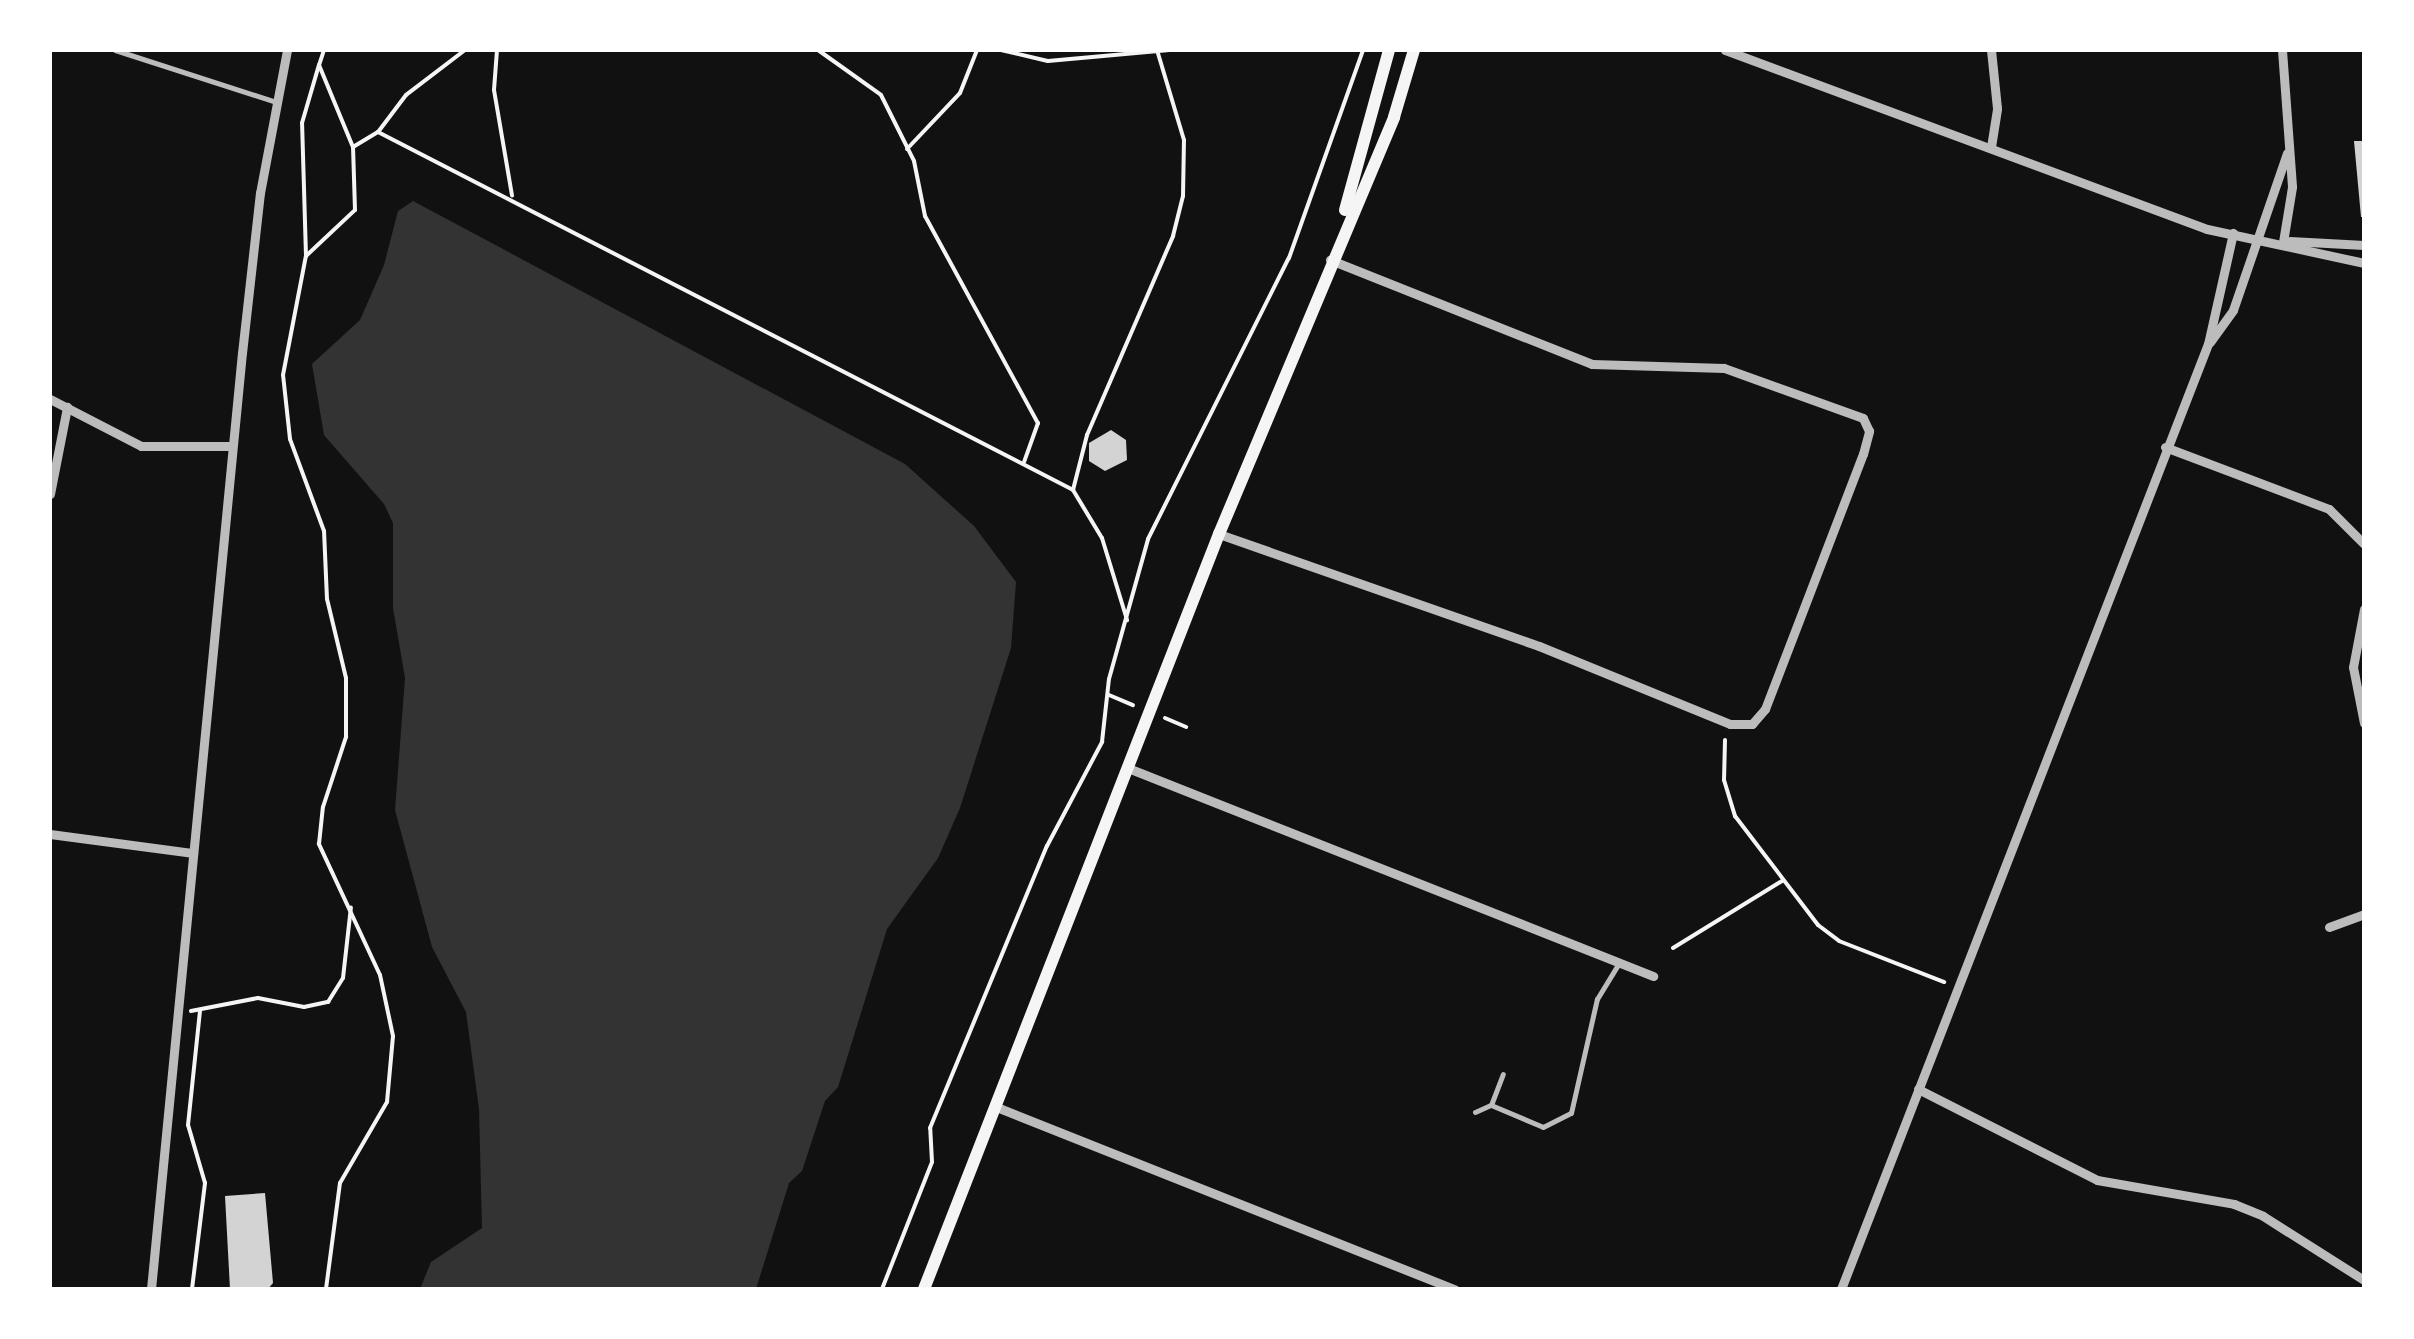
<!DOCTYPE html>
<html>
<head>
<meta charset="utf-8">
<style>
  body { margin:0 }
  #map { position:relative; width:2414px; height:1339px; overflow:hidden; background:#111; font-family:Helvetica,sans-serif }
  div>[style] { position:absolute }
  .water>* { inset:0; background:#333 }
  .building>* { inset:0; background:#d3d3d3 }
  .path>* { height:4px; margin:-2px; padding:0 2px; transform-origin:2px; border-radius:2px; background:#f5f5f5 }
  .service>* { height:5px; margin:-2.5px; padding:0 2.5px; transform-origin:2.5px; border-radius:2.5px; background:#bcbcbc }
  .minor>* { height:9px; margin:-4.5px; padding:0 4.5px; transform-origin:4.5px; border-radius:4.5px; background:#bcbcbc }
  .secondary>* { height:12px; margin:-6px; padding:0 6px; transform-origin:6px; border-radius:6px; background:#f5f5f5 }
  span { translate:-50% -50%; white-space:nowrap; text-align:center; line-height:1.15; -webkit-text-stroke:8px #fff; paint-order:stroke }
  .frame { position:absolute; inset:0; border:52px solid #fff; pointer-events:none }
</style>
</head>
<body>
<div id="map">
  <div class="water">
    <i style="clip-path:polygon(413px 201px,905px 464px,974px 526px,1016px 582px,1011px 648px,960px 808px,938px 858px,887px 929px,838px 1087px,825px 1101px,802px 1171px,789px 1183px,756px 1289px,420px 1289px,431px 1262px,482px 1228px,479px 1109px,466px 1012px,432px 947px,395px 810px,405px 678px,393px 608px,393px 523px,384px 504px,324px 435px,312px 364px,360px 320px,384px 265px,398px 211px)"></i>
  </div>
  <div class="building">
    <i style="clip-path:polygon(2354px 141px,2364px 141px,2364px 217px,2361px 217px)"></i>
    <i style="clip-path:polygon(1111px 430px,1126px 440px,1127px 460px,1105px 471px,1089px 461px,1089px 443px)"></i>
    <i style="clip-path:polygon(265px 1193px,273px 1283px,268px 1289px,230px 1289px,225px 1196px)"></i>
  </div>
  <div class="path">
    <i style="left:324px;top:50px;width:16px;rotate:108deg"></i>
    <i style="left:319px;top:65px;width:89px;rotate:67.5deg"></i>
    <i style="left:465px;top:50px;width:74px;rotate:142.7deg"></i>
    <i style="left:406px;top:95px;width:46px;rotate:127.1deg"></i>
    <i style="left:378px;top:132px;width:782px;rotate:27.25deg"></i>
    <i style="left:1073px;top:490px;width:56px;rotate:58.9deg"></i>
    <i style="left:1102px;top:538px;width:86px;rotate:73deg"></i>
    <i style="left:497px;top:50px;width:40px;rotate:94.3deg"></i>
    <i style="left:494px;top:90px;width:107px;rotate:80.3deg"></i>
    <i style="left:818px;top:50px;width:77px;rotate:35.5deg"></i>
    <i style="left:881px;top:95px;width:74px;rotate:63.4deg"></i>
    <i style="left:914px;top:161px;width:56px;rotate:78.7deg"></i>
    <i style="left:925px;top:216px;width:236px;rotate:61.4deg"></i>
    <i style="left:1038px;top:423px;width:41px;rotate:109.7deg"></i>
    <i style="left:1001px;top:50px;width:48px;rotate:13.2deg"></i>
    <i style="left:1048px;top:61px;width:122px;rotate:-5.2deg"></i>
    <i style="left:907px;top:149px;width:77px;rotate:-46.6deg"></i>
    <i style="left:960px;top:93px;width:46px;rotate:-68.4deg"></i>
    <i style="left:306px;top:256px;width:133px;rotate:-91.7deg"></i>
    <i style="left:302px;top:123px;width:60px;rotate:-73.7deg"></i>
    <i style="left:1073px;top:490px;width:57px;rotate:-75.7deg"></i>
    <i style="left:1087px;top:435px;width:217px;rotate:-66.6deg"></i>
    <i style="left:1173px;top:236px;width:41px;rotate:-76deg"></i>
    <i style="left:1183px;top:196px;width:56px;rotate:-89deg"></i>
    <i style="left:1184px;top:140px;width:94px;rotate:-106.7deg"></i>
    <i style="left:1109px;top:695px;width:26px;rotate:23deg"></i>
    <i style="left:1165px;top:718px;width:23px;rotate:23deg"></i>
    <i style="left:1725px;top:740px;width:40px;rotate:91.4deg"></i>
    <i style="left:1724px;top:780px;width:38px;rotate:73deg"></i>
    <i style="left:1735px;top:816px;width:137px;rotate:52.7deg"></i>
    <i style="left:1818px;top:925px;width:26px;rotate:37deg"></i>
    <i style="left:1839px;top:941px;width:113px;rotate:21.3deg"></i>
    <i style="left:1673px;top:948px;width:128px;rotate:-31.6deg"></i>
    <i style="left:191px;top:1011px;width:68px;rotate:-11deg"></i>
    <i style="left:258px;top:998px;width:47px;rotate:11.1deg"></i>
    <i style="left:304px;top:1007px;width:25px;rotate:-12deg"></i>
    <i style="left:328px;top:1002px;width:28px;rotate:-58deg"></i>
    <i style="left:343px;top:978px;width:71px;rotate:-83.6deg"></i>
    <i style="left:192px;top:1289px;width:107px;rotate:-83deg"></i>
    <i style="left:205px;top:1183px;width:60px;rotate:-106.3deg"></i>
    <i style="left:188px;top:1125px;width:116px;rotate:-84deg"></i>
    <i style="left:326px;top:1289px;width:107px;rotate:-82.5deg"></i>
    <i style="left:340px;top:1183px;width:94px;rotate:-59.9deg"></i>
    <i style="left:387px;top:1102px;width:66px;rotate:-84.8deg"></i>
    <i style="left:393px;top:1036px;width:62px;rotate:-102deg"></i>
    <i style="left:380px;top:975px;width:145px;rotate:-115deg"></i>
    <i style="left:319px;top:844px;width:37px;rotate:-84deg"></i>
    <i style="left:323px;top:807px;width:74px;rotate:-71.8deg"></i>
    <i style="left:346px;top:737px;width:59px;rotate:-90deg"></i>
    <i style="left:346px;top:678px;width:81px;rotate:-103.5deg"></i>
    <i style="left:327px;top:599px;width:68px;rotate:-92.5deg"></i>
    <i style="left:324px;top:531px;width:98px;rotate:-110.3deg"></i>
    <i style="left:290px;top:439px;width:64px;rotate:-96.2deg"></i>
    <i style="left:283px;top:375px;width:121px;rotate:-79.1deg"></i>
    <i style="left:306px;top:256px;width:67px;rotate:-43.2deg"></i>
    <i style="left:355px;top:210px;width:63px;rotate:-91.8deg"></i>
    <i style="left:353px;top:147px;width:29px;rotate:-31deg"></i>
    <i style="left:882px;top:1289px;width:136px;rotate:-68.5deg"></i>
    <i style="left:932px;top:1162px;width:34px;rotate:-93deg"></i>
    <i style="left:930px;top:1128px;width:305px;rotate:-67.5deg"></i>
    <i style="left:1047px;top:846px;width:118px;rotate:-62.1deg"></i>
    <i style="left:1102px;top:742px;width:63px;rotate:-83.7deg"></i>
    <i style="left:1109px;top:679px;width:145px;rotate:-74.4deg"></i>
    <i style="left:1148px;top:539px;width:314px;rotate:-63.4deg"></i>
    <i style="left:1289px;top:258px;width:221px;rotate:-70.4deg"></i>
  </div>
  <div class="service">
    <i style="left:115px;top:50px;width:169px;rotate:17.9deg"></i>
    <i style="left:1491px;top:1105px;width:56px;rotate:22.9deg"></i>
    <i style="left:1543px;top:1127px;width:31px;rotate:-27deg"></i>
    <i style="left:1571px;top:1113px;width:117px;rotate:-77.2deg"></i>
    <i style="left:1597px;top:999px;width:42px;rotate:-58.6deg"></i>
    <i style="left:1475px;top:1112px;width:17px;rotate:-24deg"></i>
    <i style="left:1491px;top:1105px;width:33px;rotate:-69deg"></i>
  </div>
  <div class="minor">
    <i style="left:1725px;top:50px;width:514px;rotate:20.37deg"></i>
    <i style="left:2207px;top:229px;width:161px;rotate:12.2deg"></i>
    <i style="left:2282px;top:50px;width:137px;rotate:85.8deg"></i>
    <i style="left:2292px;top:187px;width:56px;rotate:99.3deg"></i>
    <i style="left:1991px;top:147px;width:39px;rotate:-81deg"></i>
    <i style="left:1997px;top:108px;width:58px;rotate:-95.9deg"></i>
    <i style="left:2290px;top:241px;width:74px;rotate:3.1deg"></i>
    <i style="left:2210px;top:342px;width:39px;rotate:-54deg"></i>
    <i style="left:2233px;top:310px;width:166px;rotate:-71deg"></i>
    <i style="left:50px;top:399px;width:102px;rotate:27.3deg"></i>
    <i style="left:141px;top:446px;width:91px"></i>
    <i style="left:2165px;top:447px;width:175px;rotate:20.7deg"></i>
    <i style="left:2329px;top:509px;width:49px;rotate:45deg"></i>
    <i style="left:50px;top:494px;width:89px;rotate:-78.9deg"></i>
    <i style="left:1219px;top:534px;width:339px;rotate:19.3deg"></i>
    <i style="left:1539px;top:646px;width:206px;rotate:22.2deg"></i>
    <i style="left:1730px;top:724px;width:22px"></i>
    <i style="left:1752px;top:724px;width:20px;rotate:-49deg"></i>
    <i style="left:1765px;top:709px;width:273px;rotate:-69deg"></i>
    <i style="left:1863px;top:454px;width:24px;rotate:-75deg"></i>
    <i style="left:1869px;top:431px;width:14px;rotate:-115deg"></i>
    <i style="left:1863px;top:418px;width:148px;rotate:-160.2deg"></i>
    <i style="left:1724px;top:368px;width:132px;rotate:-178.3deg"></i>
    <i style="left:1592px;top:364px;width:282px;rotate:-158.3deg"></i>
    <i style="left:2364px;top:609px;width:59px;rotate:100.7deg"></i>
    <i style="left:2353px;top:667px;width:57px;rotate:78.9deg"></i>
    <i style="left:1128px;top:768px;width:565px;rotate:21.61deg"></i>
    <i style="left:50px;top:834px;width:143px;rotate:7.6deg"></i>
    <i style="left:2329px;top:927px;width:37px;rotate:-20deg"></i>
    <i style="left:1918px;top:1089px;width:201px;rotate:26.9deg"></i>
    <i style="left:2097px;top:1180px;width:139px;rotate:9.9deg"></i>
    <i style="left:2234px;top:1204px;width:31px;rotate:22deg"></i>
    <i style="left:2263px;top:1216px;width:120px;rotate:32.4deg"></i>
    <i style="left:994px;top:1106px;width:496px;rotate:21.7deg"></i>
    <i style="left:151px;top:1289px;width:940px;rotate:-84.45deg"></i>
    <i style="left:242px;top:353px;width:161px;rotate:-83.6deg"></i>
    <i style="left:260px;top:193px;width:146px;rotate:-79.3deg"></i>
    <i style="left:1841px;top:1289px;width:1014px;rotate:-68.78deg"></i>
    <i style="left:2208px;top:344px;width:114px;rotate:-77.3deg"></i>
  </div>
  <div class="secondary">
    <i style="left:1345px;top:210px;width:166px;rotate:-74.6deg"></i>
    <i style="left:924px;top:1289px;width:811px;rotate:-68.66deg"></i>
    <i style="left:1219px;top:534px;width:452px;rotate:-67.2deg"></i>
    <i style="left:1394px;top:117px;width:70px;rotate:-73.4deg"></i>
  </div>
  <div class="frame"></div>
</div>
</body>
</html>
